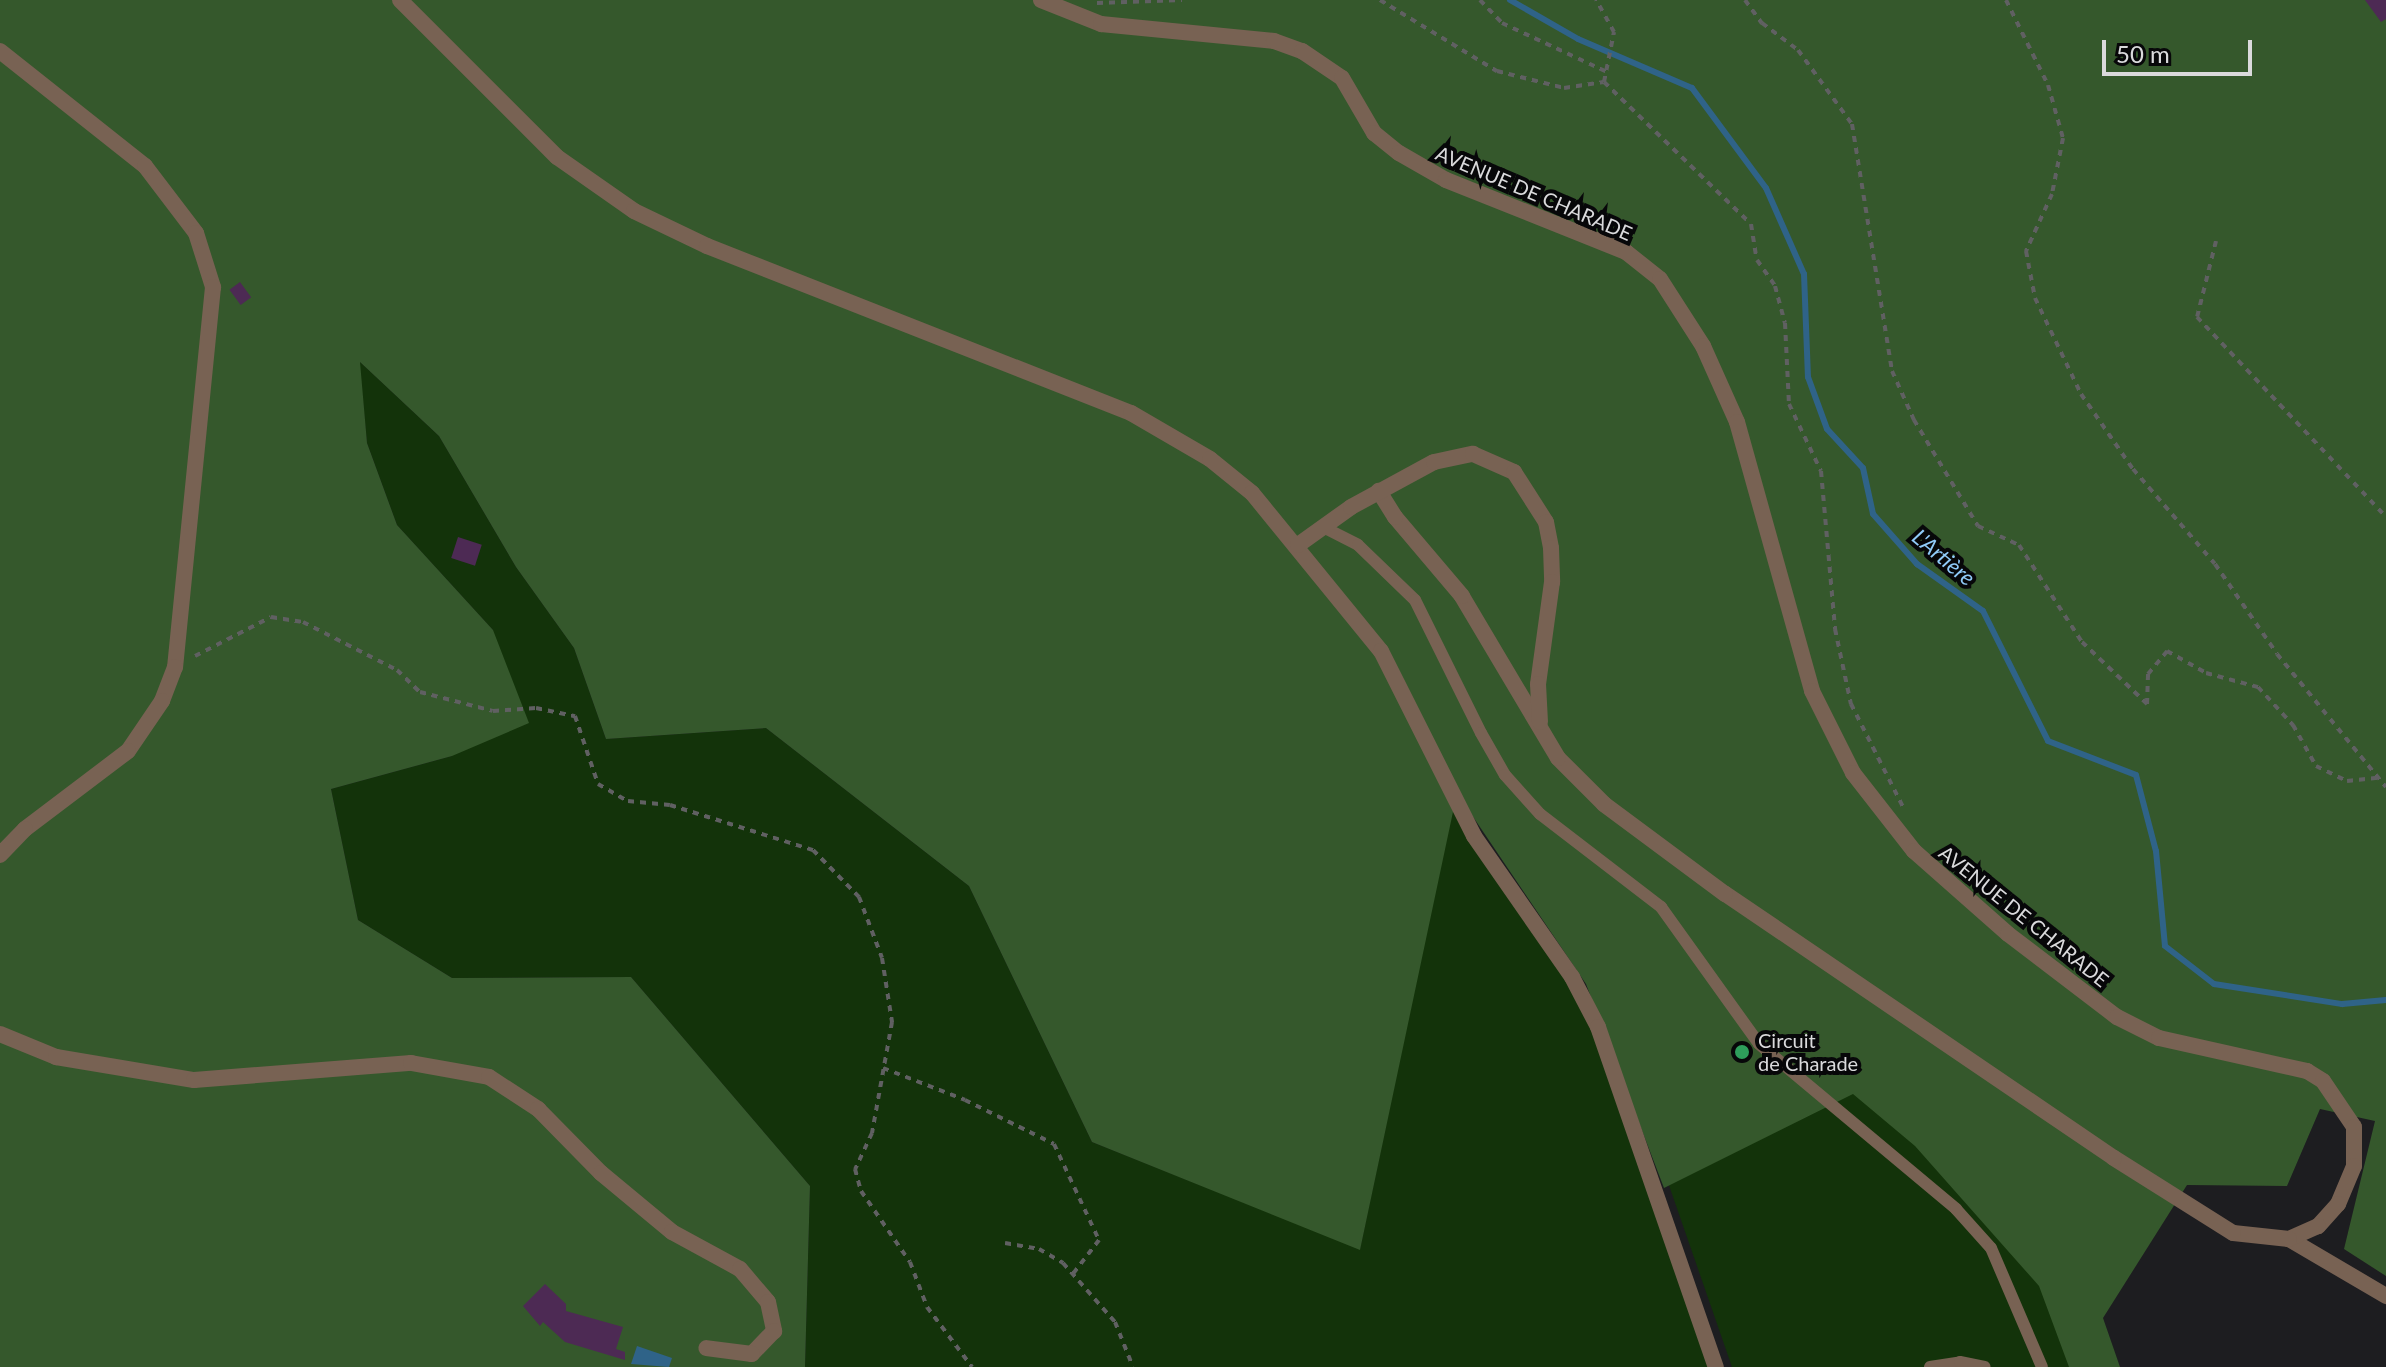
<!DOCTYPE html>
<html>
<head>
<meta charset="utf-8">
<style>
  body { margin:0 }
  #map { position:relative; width:2386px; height:1367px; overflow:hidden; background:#1d1d20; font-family:Lato,sans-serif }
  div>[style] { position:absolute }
  .green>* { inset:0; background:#13330a }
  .forest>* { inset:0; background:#35582c }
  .water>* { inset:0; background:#2f6388 }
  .stream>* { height:6px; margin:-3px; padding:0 3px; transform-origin:3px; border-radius:3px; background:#2f6388 }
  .building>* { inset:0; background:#4d2a54; transform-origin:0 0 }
  .path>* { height:4px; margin-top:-2px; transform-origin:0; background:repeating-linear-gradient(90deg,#606062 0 6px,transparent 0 12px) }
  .service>* { height:12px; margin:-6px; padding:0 6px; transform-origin:6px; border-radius:6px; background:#786253 }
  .minor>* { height:16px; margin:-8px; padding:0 8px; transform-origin:8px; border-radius:8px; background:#786253 }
  .tertiary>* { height:16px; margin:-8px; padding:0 8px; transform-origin:8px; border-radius:8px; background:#786253 }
  .dots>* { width:22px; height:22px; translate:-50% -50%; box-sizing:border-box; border:4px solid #070709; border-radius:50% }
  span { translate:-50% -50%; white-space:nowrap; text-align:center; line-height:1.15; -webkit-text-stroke:8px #070709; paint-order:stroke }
  .street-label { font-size:20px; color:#dadadc }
  .poi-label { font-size:20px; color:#dadadc }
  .left { translate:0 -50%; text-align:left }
  .water-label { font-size:22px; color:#90cbf9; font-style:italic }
  .scale { position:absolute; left:2102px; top:40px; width:150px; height:36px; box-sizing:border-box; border:4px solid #dadadc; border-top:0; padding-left:10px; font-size:24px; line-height:28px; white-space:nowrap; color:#dadadc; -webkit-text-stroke:6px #070709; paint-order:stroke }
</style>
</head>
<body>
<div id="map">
  <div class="green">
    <i style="clip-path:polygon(359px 361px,439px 436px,516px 567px,574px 648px,606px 739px,766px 728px,969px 886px,1092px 1142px,1360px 1249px,1456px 792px,1591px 1015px,1716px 1367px,805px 1367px,810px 1186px,631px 977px,452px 978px,358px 920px,331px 789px,452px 756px,493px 630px,397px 525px,367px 443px)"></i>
    <i style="clip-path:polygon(1618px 845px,2061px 1287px,2086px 1367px,1732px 1367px,1629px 1070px)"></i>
  </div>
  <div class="forest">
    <i style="clip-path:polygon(0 0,2386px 0,2386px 1276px,2344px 1249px,2375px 1121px,2320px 1109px,2287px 1186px,2187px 1185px,2103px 1318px,2120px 1367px,2069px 1367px,2039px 1286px,1915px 1146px,1853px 1094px,1664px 1188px,1586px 984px,1457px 793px,1360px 1250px,1092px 1142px,969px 886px,766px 728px,606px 739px,574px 648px,516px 567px,439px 436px,360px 362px,367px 443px,397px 525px,493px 630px,529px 723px,452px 756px,331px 789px,358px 920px,452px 978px,631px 977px,810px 1186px,805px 1367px,0 1367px)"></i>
  </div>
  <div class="water">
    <i style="clip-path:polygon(637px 1346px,672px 1358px,669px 1367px,631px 1364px)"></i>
  </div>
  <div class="stream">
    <i style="left:1510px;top:0;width:78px;rotate:29.8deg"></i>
    <i style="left:1578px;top:39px;width:124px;rotate:23.3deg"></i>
    <i style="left:1692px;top:88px;width:124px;rotate:53.5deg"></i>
    <i style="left:1766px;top:188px;width:94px;rotate:66.2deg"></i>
    <i style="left:1804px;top:274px;width:103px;rotate:87.8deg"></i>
    <i style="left:1808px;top:377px;width:55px;rotate:69.9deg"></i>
    <i style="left:1827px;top:429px;width:53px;rotate:47.3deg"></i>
    <i style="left:1863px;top:468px;width:47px;rotate:77.7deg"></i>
    <i style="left:1873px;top:514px;width:67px;rotate:48.7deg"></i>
    <i style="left:1917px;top:564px;width:81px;rotate:35.5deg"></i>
    <i style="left:1983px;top:611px;width:145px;rotate:63.4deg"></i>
    <i style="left:2048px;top:741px;width:94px;rotate:21.1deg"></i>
    <i style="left:2136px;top:775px;width:79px;rotate:75.3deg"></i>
    <i style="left:2156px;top:851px;width:95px;rotate:84.6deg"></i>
    <i style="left:2165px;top:946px;width:62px;rotate:37.8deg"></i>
    <i style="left:2214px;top:984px;width:130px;rotate:8.9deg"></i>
    <i style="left:2342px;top:1004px;width:44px;rotate:-5.2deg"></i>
  </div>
  <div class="building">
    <i style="clip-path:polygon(2365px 0,2386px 0,2386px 19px,2381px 22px)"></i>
    <i style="left:240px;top:282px;width:19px;height:13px;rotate:54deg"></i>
    <i style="left:458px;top:537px;width:25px;height:22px;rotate:18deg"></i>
    <i style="clip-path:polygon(545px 1284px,566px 1304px,566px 1311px,623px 1327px,616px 1349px,625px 1352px,625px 1360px,565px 1342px,543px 1322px,540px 1326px,523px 1306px)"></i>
  </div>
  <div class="path">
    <i style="left:1380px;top:0;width:137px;rotate:31.3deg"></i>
    <i style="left:1497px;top:71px;width:69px;rotate:14.2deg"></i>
    <i style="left:1564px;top:88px;width:40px;rotate:-8.5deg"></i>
    <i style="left:1604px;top:82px;width:51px;rotate:-78.7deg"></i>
    <i style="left:1614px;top:32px;width:37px;rotate:-119deg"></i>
    <i style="left:1480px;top:0;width:32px;rotate:46deg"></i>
    <i style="left:1502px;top:23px;width:116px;rotate:25deg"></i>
    <i style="left:1745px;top:0;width:29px;rotate:54deg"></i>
    <i style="left:1762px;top:23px;width:45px;rotate:36.9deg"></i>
    <i style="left:1798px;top:50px;width:92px;rotate:53.9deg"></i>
    <i style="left:1852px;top:124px;width:250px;rotate:80.8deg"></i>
    <i style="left:1892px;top:371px;width:54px;rotate:65.8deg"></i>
    <i style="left:1914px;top:420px;width:124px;rotate:58.9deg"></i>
    <i style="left:1978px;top:526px;width:45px;rotate:24.9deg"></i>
    <i style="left:2019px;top:545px;width:116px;rotate:57deg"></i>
    <i style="left:2082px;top:642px;width:90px;rotate:43.6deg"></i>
    <i style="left:2147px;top:704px;width:30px;rotate:-88deg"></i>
    <i style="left:2148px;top:674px;width:30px;rotate:-50deg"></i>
    <i style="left:2167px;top:651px;width:45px;rotate:29.4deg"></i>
    <i style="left:2206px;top:673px;width:54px;rotate:15.1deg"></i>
    <i style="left:2258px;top:687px;width:52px;rotate:47.4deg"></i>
    <i style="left:2293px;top:725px;width:47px;rotate:60.7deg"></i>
    <i style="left:2316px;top:766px;width:34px;rotate:26deg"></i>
    <i style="left:2347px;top:781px;width:31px;rotate:-6deg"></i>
    <i style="left:2006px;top:0;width:95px;rotate:63.7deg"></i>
    <i style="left:2048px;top:85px;width:55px;rotate:74.2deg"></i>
    <i style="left:2063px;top:138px;width:57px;rotate:101.1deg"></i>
    <i style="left:2052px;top:194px;width:63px;rotate:114.5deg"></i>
    <i style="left:2026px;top:251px;width:48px;rotate:79.2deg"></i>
    <i style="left:2035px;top:298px;width:106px;rotate:64.4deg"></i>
    <i style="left:2081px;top:394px;width:91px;rotate:55.3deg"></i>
    <i style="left:2133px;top:469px;width:125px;rotate:49.2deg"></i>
    <i style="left:2215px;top:564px;width:109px;rotate:55.4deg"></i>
    <i style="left:2277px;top:654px;width:172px;rotate:50.7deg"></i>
    <i style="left:1097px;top:3px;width:85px;rotate:-2deg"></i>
    <i style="left:1604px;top:82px;width:204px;rotate:44deg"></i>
    <i style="left:1751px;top:224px;width:36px;rotate:81deg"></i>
    <i style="left:1757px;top:260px;width:32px;rotate:55deg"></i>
    <i style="left:1775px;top:286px;width:38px;rotate:75deg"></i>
    <i style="left:1785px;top:323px;width:81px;rotate:87.2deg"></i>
    <i style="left:1789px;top:404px;width:74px;rotate:64.5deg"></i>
    <i style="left:1821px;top:471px;width:159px;rotate:84.9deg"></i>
    <i style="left:1835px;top:629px;width:77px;rotate:78deg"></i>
    <i style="left:1851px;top:704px;width:115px;rotate:63.2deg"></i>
    <i style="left:2216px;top:241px;width:78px;rotate:104deg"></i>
    <i style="left:2197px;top:317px;width:275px;rotate:46.6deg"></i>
    <i style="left:195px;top:656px;width:85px;rotate:-27.2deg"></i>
    <i style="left:271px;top:617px;width:32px;rotate:9deg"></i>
    <i style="left:303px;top:622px;width:106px;rotate:27.1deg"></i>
    <i style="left:397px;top:670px;width:32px;rotate:44deg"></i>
    <i style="left:420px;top:692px;width:75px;rotate:14.6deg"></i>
    <i style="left:493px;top:711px;width:43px;rotate:-4deg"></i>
    <i style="left:536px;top:708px;width:40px;rotate:12deg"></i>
    <i style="left:575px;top:716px;width:72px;rotate:71.3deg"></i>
    <i style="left:598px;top:784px;width:34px;rotate:30deg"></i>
    <i style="left:628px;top:801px;width:42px;rotate:5.4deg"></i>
    <i style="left:670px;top:805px;width:150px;rotate:17.5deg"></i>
    <i style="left:813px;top:850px;width:66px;rotate:45.6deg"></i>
    <i style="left:859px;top:897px;width:65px;rotate:69.3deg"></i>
    <i style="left:882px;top:958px;width:65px;rotate:81.1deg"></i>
    <i style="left:892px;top:1022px;width:113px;rotate:100.2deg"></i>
    <i style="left:872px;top:1133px;width:40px;rotate:115deg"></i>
    <i style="left:855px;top:1169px;width:23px;rotate:75deg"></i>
    <i style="left:861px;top:1191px;width:86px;rotate:55.4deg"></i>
    <i style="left:910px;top:1262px;width:48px;rotate:69.3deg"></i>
    <i style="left:927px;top:1307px;width:75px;rotate:53.1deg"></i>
    <i style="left:883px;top:1068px;width:88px;rotate:21.3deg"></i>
    <i style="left:965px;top:1100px;width:99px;rotate:26.3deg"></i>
    <i style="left:1054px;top:1144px;width:106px;rotate:64.9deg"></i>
    <i style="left:1099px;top:1240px;width:44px;rotate:127.6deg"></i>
    <i style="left:1005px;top:1243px;width:35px;rotate:10deg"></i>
    <i style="left:1039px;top:1249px;width:28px;rotate:30deg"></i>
    <i style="left:1063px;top:1263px;width:79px;rotate:48.6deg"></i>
    <i style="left:1115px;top:1322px;width:48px;rotate:68.2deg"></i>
  </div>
  <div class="service">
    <i style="left:1323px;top:527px;width:39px;rotate:27deg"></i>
    <i style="left:1358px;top:545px;width:79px;rotate:44deg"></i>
    <i style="left:1415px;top:600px;width:148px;rotate:63.6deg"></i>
    <i style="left:1481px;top:733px;width:48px;rotate:60.3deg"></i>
    <i style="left:1505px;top:775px;width:52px;rotate:48.1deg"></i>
    <i style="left:1540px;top:814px;width:153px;rotate:37.5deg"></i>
    <i style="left:1661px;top:907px;width:168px;rotate:54.4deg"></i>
    <i style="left:1759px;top:1044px;width:257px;rotate:39.9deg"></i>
    <i style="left:1956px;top:1209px;width:52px;rotate:48.1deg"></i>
    <i style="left:1991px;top:1248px;width:129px;rotate:66.8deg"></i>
    <i style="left:1930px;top:1367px;width:30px;rotate:-9deg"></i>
    <i style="left:1960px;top:1362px;width:25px;rotate:11deg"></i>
  </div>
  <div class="minor">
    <i style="left:0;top:51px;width:185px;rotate:38.4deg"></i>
    <i style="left:145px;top:166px;width:84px;rotate:52.7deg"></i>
    <i style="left:196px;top:233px;width:57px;rotate:72.5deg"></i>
    <i style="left:213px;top:287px;width:382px;rotate:95.7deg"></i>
    <i style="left:175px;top:667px;width:36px;rotate:111deg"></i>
    <i style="left:162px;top:701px;width:60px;rotate:124.2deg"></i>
    <i style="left:128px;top:751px;width:129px;rotate:142.9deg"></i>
    <i style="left:25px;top:829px;width:36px;rotate:134deg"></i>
    <i style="left:0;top:1034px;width:61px;rotate:22.3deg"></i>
    <i style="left:56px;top:1057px;width:140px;rotate:9.5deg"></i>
    <i style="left:194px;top:1080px;width:218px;rotate:-4.5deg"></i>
    <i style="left:411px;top:1063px;width:79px;rotate:10.2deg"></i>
    <i style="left:489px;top:1077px;width:59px;rotate:33.1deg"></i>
    <i style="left:538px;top:1109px;width:90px;rotate:45.5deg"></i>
    <i style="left:601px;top:1173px;width:92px;rotate:39.7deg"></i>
    <i style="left:672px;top:1232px;width:77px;rotate:28.6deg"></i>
    <i style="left:740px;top:1269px;width:43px;rotate:49.7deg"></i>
    <i style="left:768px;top:1302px;width:30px;rotate:78deg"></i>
    <i style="left:774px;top:1331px;width:32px;rotate:134deg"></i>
    <i style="left:752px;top:1354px;width:46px;rotate:-172.6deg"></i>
    <i style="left:2289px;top:1239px;width:113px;rotate:30.4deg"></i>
  </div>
  <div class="tertiary">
    <i style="left:400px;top:0;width:222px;rotate:45deg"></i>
    <i style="left:557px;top:157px;width:94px;rotate:35deg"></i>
    <i style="left:634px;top:211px;width:81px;rotate:25.6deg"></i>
    <i style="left:707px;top:246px;width:456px;rotate:21.5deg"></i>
    <i style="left:1131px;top:413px;width:91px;rotate:30.2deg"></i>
    <i style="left:1210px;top:459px;width:54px;rotate:39deg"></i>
    <i style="left:1252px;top:493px;width:204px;rotate:50.8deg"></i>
    <i style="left:1381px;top:651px;width:207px;rotate:63.3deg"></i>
    <i style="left:1474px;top:836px;width:172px;rotate:55.2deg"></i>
    <i style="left:1572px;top:977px;width:56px;rotate:62.5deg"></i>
    <i style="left:1598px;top:1027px;width:360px;rotate:70.9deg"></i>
    <i style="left:1041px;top:0;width:65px;rotate:21.8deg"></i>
    <i style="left:1101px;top:24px;width:174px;rotate:5.6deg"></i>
    <i style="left:1274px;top:41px;width:30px;rotate:20deg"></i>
    <i style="left:1302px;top:51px;width:48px;rotate:34deg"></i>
    <i style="left:1342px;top:78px;width:64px;rotate:59.8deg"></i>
    <i style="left:1374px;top:133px;width:32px;rotate:39deg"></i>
    <i style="left:1399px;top:153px;width:54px;rotate:29.9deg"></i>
    <i style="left:1446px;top:180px;width:194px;rotate:21.8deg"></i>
    <i style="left:1626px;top:252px;width:43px;rotate:38.5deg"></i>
    <i style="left:1660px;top:279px;width:80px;rotate:57.3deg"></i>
    <i style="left:1703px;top:346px;width:83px;rotate:65.9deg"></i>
    <i style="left:1737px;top:422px;width:279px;rotate:74.4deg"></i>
    <i style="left:1812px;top:691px;width:92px;rotate:63.4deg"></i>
    <i style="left:1853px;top:773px;width:99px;rotate:52deg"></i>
    <i style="left:1914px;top:851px;width:125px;rotate:41.4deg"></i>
    <i style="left:2008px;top:934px;width:137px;rotate:37.3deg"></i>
    <i style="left:2117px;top:1017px;width:47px;rotate:26.6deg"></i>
    <i style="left:2159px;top:1038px;width:152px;rotate:12.6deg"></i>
    <i style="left:2307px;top:1071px;width:19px;rotate:32deg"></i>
    <i style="left:2323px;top:1081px;width:55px;rotate:56deg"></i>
    <i style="left:2354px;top:1127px;width:39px;rotate:90deg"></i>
    <i style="left:2354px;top:1166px;width:41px;rotate:112.8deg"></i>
    <i style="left:2338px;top:1204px;width:30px;rotate:132deg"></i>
    <i style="left:2318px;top:1226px;width:32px;rotate:156deg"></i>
    <i style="left:2289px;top:1239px;width:56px;rotate:-173.9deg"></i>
    <i style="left:2233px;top:1233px;width:141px;rotate:-147.8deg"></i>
    <i style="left:2114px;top:1158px;width:470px;rotate:-145.8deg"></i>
    <i style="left:1725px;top:894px;width:151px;rotate:-143.4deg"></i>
    <i style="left:1604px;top:804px;width:65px;rotate:-135deg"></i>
    <i style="left:1558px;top:758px;width:188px;rotate:-120.7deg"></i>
    <i style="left:1462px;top:596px;width:104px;rotate:-130.3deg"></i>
    <i style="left:1395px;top:517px;width:31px;rotate:-122deg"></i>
    <i style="left:1298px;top:545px;width:65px;rotate:-35.6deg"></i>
    <i style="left:1351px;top:507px;width:94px;rotate:-28.5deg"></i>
    <i style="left:1434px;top:462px;width:40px;rotate:-12deg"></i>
    <i style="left:1473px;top:454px;width:45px;rotate:23.7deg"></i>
    <i style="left:1514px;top:472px;width:59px;rotate:57.4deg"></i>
    <i style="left:1546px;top:522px;width:26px;rotate:79deg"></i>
    <i style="left:1551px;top:548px;width:34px;rotate:88deg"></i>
    <i style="left:1552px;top:582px;width:103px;rotate:97.8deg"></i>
    <i style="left:1538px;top:684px;width:38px;rotate:87deg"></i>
  </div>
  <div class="dots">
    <i style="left:1742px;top:1052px;background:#2e9e5b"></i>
  </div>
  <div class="street-label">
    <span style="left:1534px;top:193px;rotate:23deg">AVENUE DE CHARADE</span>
    <span style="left:2024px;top:916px;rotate:39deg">AVENUE DE CHARADE</span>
  </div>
  <div class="poi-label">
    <span class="left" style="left:1758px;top:1052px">Circuit<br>de Charade</span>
  </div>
  <div class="water-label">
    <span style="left:1944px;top:557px;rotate:40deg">L'Artière</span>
  </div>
  <div class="scale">50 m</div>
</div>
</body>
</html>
